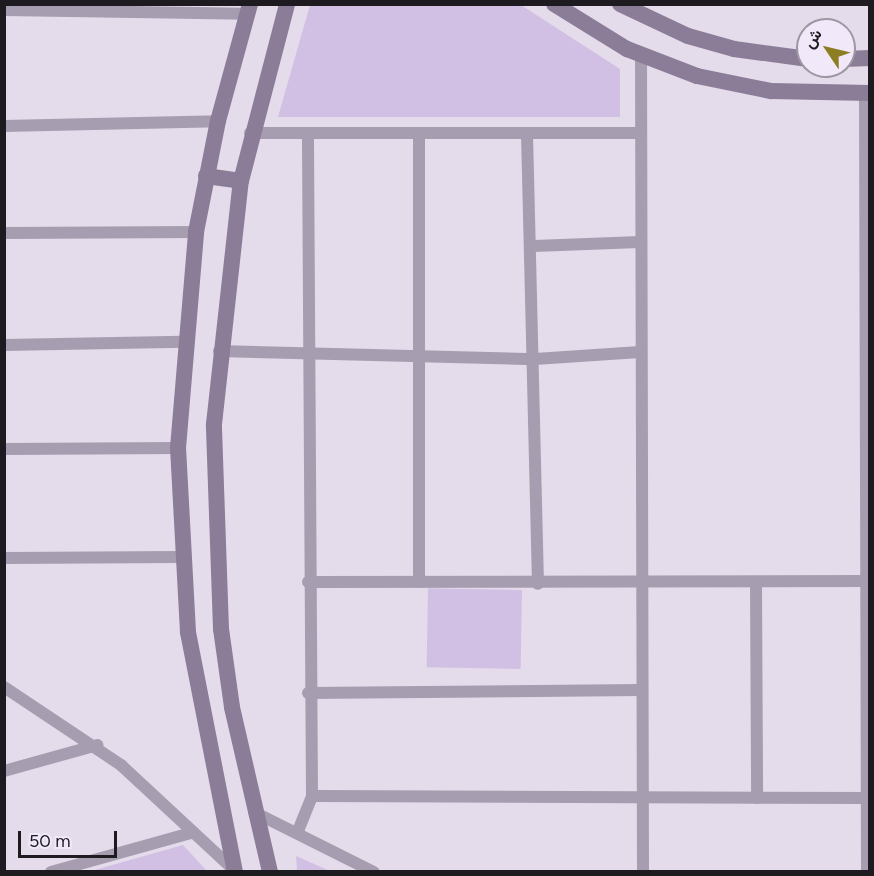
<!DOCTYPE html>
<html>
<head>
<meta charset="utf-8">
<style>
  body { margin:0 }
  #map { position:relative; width:874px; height:876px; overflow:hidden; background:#e4dceb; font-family:Figtree,Vazirmatn,sans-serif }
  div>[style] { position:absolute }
  .green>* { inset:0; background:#d2bfe4; transform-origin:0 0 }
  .street>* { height:12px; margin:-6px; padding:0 6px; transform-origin:6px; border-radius:6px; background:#a79db0 }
  .secondary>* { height:16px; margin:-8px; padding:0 8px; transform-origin:8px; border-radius:8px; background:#8b7c98 }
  span { translate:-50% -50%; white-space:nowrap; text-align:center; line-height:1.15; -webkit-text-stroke:6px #f1e9f9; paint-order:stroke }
  .frame { position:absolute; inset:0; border:6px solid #1e1b20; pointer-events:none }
  .north { position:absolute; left:796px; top:18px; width:60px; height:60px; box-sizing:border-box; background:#f1e9f9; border:2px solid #9d97a2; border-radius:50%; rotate:305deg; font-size:16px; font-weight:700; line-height:24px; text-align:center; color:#1e1b20 }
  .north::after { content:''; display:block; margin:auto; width:21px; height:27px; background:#8d7d23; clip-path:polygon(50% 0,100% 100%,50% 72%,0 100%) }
  .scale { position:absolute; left:18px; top:831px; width:99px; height:27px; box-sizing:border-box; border:3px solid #1e1b20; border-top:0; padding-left:8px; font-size:18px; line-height:21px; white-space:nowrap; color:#1e1b20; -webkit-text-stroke:4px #f1e9f9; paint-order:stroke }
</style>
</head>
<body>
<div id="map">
  <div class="green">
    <i style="clip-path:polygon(310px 5px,521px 5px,620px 69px,620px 117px,278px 117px)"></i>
    <i style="left:522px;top:590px;width:79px;height:94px;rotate:91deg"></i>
    <i style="clip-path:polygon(183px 845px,207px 871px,91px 871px)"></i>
    <i style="clip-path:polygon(296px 856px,330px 871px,297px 871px)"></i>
  </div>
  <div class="street">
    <i style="left:4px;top:10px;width:243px;rotate:0.9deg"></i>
    <i style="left:247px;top:14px;width:8px;rotate:-90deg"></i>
    <i style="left:641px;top:55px;width:817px;rotate:89.86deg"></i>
    <i style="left:865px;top:94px;width:778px;rotate:89.85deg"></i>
    <i style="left:4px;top:126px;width:214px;rotate:-1.3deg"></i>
    <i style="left:250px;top:133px;width:390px"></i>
    <i style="left:527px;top:134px;width:450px;rotate:88.6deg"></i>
    <i style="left:4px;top:233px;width:192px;rotate:-0.3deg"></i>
    <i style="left:534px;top:246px;width:106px;rotate:-2.2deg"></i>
    <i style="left:4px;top:345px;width:180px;rotate:-1deg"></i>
    <i style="left:219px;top:351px;width:316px;rotate:1.5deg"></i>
    <i style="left:535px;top:359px;width:105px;rotate:-3.8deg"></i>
    <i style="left:4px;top:449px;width:174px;rotate:-0.3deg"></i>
    <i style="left:4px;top:558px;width:176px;rotate:-0.3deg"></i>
    <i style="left:308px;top:582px;width:562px;rotate:-0.1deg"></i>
    <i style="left:419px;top:582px;width:449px;rotate:-90deg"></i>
    <i style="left:756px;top:583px;width:215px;rotate:89.7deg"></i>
    <i style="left:4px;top:687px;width:141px;rotate:33.7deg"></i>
    <i style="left:121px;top:765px;width:156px;rotate:42.9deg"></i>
    <i style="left:308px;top:693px;width:333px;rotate:-0.5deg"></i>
    <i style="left:4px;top:771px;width:97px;rotate:-15.6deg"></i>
    <i style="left:312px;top:796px;width:558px;rotate:0.21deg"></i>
    <i style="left:254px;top:812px;width:134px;rotate:26.6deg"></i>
    <i style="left:298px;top:831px;width:38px;rotate:-68deg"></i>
    <i style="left:312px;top:796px;width:662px;rotate:-90.35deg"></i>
    <i style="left:51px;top:872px;width:148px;rotate:-15.6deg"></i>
  </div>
  <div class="secondary">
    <i style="left:554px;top:4px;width:86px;rotate:31.7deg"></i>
    <i style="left:627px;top:49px;width:75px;rotate:21.1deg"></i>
    <i style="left:697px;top:76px;width:76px;rotate:11.5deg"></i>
    <i style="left:771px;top:91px;width:99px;rotate:1.2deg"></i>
    <i style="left:620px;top:4px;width:75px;rotate:25.2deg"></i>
    <i style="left:688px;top:36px;width:48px;rotate:15.8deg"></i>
    <i style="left:734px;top:49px;width:75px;rotate:7.7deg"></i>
    <i style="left:844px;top:59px;width:26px;rotate:-2deg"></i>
    <i style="left:206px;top:176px;width:35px;rotate:8deg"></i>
    <i style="left:235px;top:872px;width:245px;rotate:-101.1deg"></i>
    <i style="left:188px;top:632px;width:184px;rotate:-93.1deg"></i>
    <i style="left:178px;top:448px;width:217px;rotate:-85.2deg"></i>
    <i style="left:196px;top:232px;width:113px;rotate:-78.8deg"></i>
    <i style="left:218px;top:121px;width:121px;rotate:-74.7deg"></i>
    <i style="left:270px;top:872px;width:169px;rotate:-103deg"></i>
    <i style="left:232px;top:707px;width:79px;rotate:-98deg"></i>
    <i style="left:221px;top:629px;width:205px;rotate:-92deg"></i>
    <i style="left:214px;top:424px;width:244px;rotate:-83.7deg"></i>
    <i style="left:241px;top:181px;width:183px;rotate:-75.4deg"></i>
  </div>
  <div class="frame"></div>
  <div class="north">ش</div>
  <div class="scale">50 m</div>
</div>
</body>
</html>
